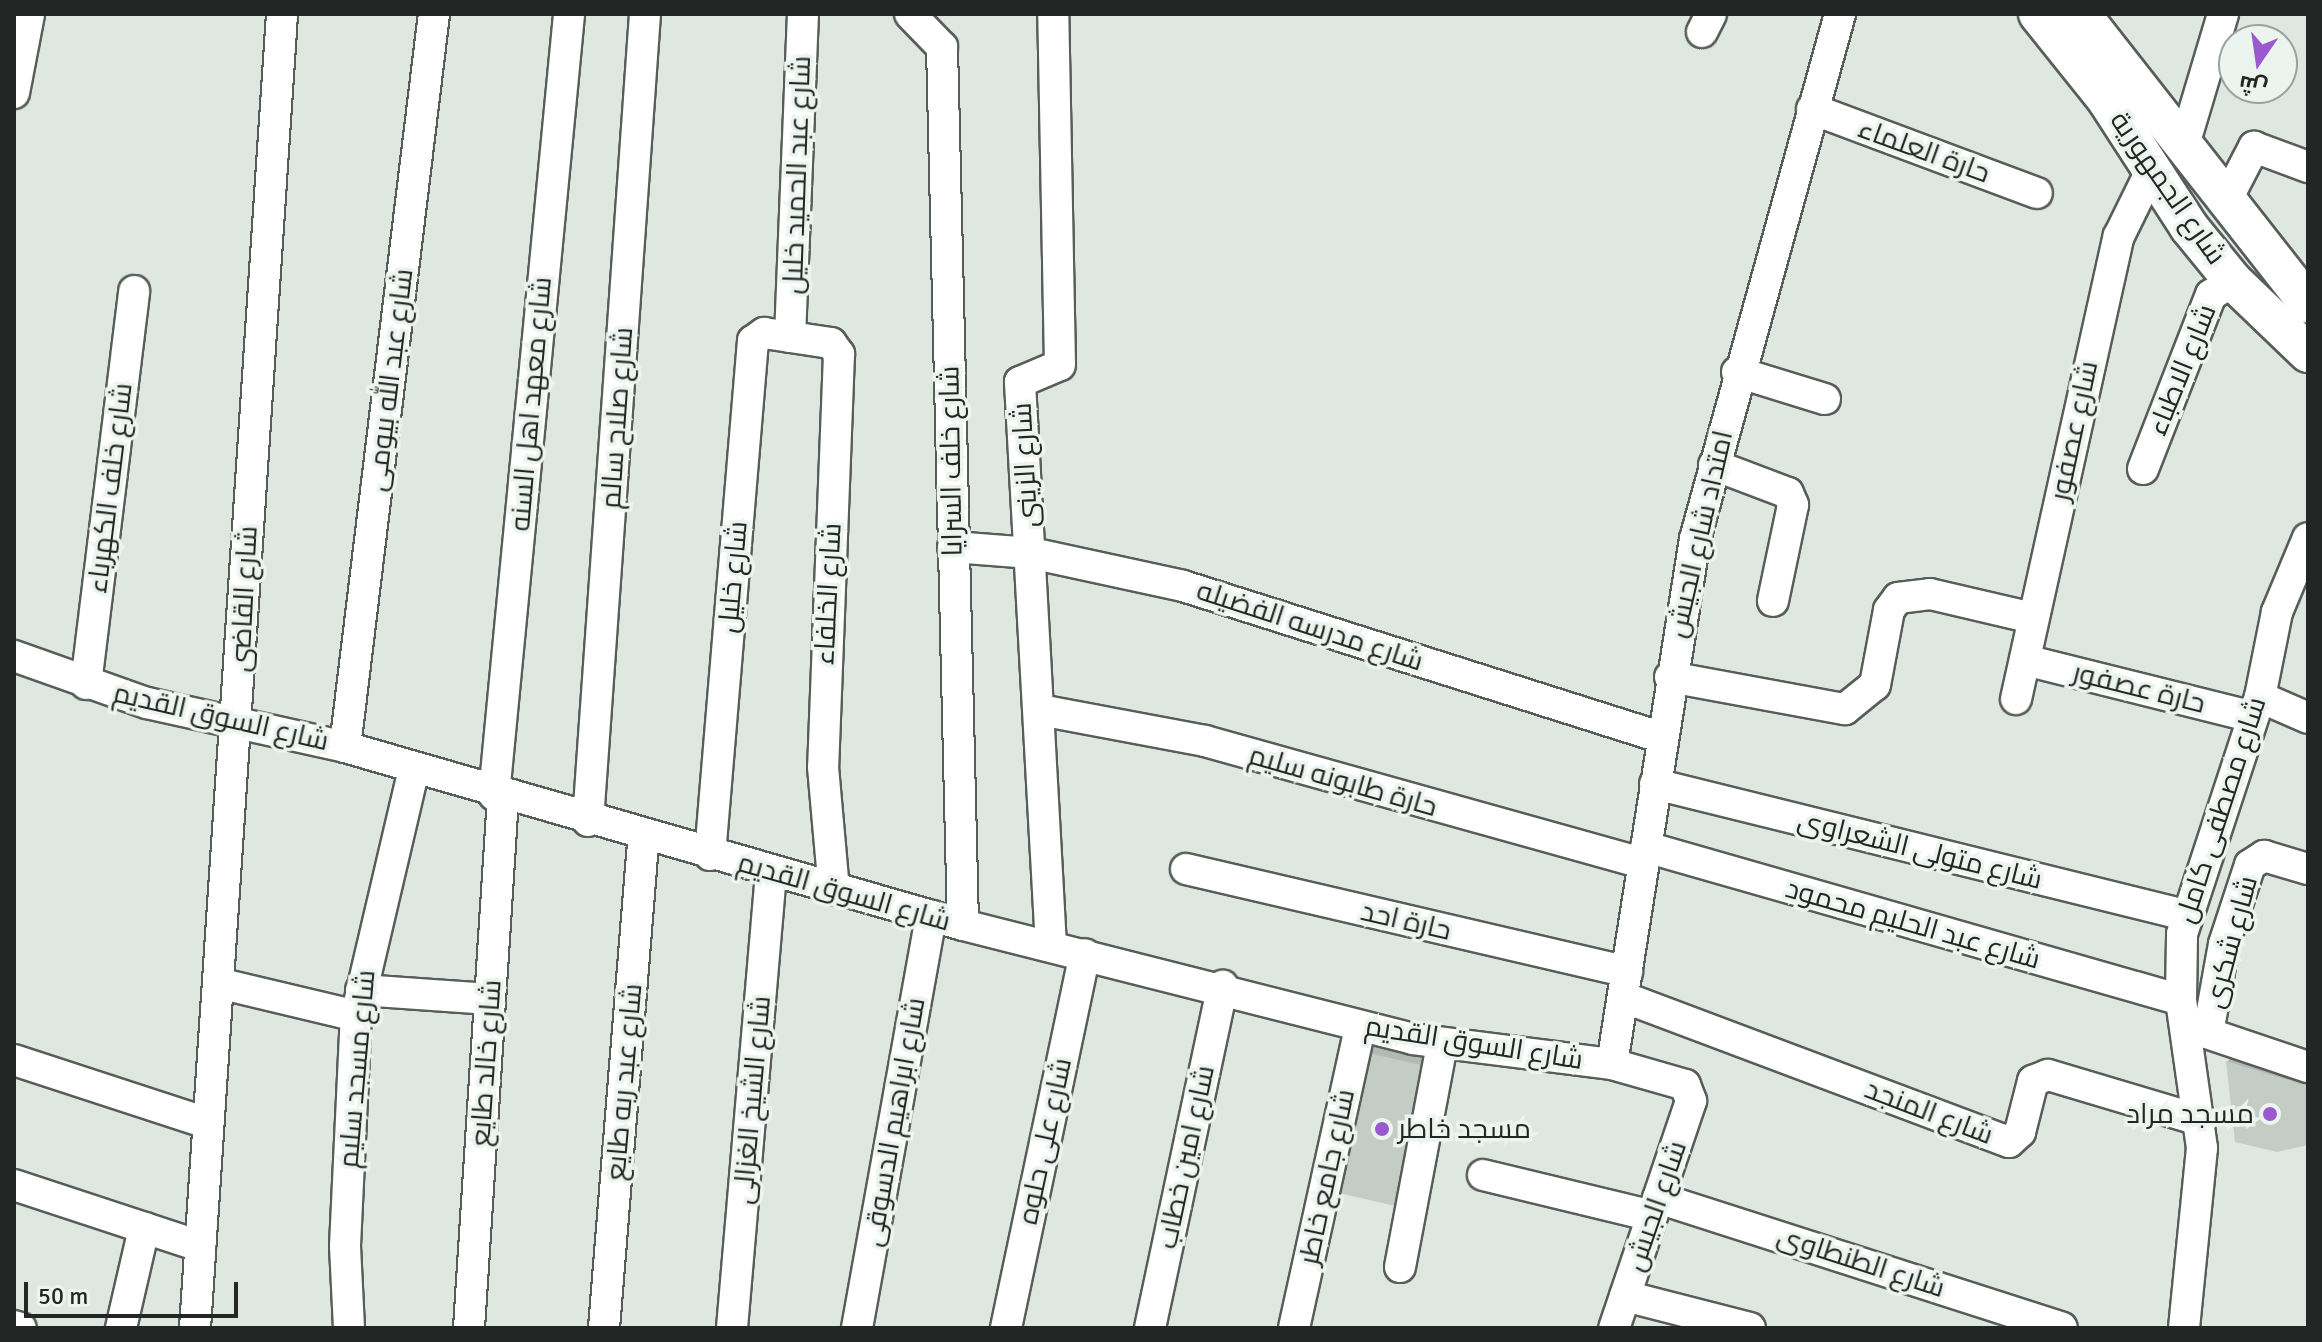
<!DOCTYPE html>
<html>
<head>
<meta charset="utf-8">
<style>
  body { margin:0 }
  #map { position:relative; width:2322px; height:1342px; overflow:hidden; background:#dfe7e1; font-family:Signika,Cairo,sans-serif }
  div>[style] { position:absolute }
  .shadow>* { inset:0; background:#0003 }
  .building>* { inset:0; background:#c4ccc6; transform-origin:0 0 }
  .roads { filter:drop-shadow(2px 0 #575e59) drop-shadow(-2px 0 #575e59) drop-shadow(0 2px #575e59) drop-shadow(0 -2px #575e59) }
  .minor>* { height:30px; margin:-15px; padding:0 15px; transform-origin:15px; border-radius:15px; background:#fff }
  .tertiary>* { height:38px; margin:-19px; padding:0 19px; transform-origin:19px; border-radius:19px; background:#fff }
  .dots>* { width:22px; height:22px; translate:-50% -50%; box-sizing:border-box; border:4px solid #ecf4ef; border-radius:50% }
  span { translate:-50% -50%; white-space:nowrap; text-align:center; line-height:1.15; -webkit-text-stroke:7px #ecf4ef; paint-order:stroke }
  .street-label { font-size:28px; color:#232624 }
  .poi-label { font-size:28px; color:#232624 }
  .right { translate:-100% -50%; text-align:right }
  .left { translate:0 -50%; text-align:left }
  .frame { position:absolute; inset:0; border:16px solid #232624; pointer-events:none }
  .north { position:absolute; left:2218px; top:24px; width:80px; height:80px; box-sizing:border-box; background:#ecf4ef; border:2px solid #9ca29e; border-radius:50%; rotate:193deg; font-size:22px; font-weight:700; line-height:32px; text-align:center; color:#232624 }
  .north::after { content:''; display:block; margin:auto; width:28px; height:36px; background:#9b59ce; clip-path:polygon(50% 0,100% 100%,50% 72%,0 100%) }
  .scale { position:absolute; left:24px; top:1282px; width:214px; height:36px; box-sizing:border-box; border:4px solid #232624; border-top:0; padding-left:10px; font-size:24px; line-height:28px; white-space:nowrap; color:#232624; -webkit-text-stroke:6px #ecf4ef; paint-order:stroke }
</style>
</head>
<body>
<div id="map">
  <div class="shadow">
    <i style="clip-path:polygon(1379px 1040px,1439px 1054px,1416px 1193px,1366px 1053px)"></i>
    <i style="clip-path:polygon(2240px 1049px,2308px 1069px,2308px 1143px,2237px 1140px,2228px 1061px)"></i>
  </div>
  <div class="building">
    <i style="left:1364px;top:1052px;width:65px;height:143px;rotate:13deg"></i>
    <i style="clip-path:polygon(2226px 1061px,2308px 1086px,2308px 1145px,2277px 1152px,2235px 1142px)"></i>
  </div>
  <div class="roads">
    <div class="minor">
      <i style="left:910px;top:14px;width:46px;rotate:45.9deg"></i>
      <i style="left:942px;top:47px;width:878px;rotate:88.63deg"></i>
      <i style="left:1702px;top:32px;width:20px;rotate:-63deg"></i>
      <i style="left:14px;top:93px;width:80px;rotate:-79.2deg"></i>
      <i style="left:1812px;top:109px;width:240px;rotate:20.5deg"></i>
      <i style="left:2184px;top:145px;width:137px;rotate:-73.4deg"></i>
      <i style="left:2227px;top:199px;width:59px;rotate:-62.6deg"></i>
      <i style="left:2254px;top:147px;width:58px;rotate:20.3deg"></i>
      <i style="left:790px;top:337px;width:323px;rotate:-87.7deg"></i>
      <i style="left:1737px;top:372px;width:92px;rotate:17.1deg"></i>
      <i style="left:1714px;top:465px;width:79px;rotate:20.7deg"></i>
      <i style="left:1788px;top:493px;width:13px;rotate:67deg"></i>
      <i style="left:1793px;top:505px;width:98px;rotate:101.8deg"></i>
      <i style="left:2143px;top:469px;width:187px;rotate:-68.7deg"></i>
      <i style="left:2211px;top:295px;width:26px;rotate:-32deg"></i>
      <i style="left:953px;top:547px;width:78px;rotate:4.4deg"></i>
      <i style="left:1031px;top:553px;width:156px;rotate:12.2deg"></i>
      <i style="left:1183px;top:586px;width:500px;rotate:17.57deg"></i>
      <i style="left:14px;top:656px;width:141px;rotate:19.5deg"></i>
      <i style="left:147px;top:703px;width:203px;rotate:12.5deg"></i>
      <i style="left:345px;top:747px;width:643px;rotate:16.07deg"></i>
      <i style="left:963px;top:925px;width:464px;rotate:14.2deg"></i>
      <i style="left:1413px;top:1039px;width:201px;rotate:7.2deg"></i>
      <i style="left:1612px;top:1064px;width:76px;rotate:16deg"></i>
      <i style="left:1685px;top:1085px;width:17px;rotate:69deg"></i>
      <i style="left:1691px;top:1101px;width:240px;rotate:108.7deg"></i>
      <i style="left:2025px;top:660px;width:235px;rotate:14deg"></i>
      <i style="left:1670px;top:677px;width:178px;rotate:10.4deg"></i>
      <i style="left:1845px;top:709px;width:38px;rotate:-39deg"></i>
      <i style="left:1875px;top:685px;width:76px;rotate:-79.4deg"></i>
      <i style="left:1889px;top:610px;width:15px;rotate:-53deg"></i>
      <i style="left:1898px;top:598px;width:32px;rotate:-7deg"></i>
      <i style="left:1930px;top:594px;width:106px;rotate:13.1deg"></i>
      <i style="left:86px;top:684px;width:396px;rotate:-83deg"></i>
      <i style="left:2260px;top:697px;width:52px;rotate:23.6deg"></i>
      <i style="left:2016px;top:699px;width:474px;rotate:-77.5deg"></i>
      <i style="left:2119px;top:236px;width:75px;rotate:-63.8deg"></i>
      <i style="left:1040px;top:710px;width:168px;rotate:10.6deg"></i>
      <i style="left:1205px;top:741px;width:455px;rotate:15.6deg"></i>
      <i style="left:345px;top:747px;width:738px;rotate:-83.08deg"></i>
      <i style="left:1655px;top:784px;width:546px;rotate:13.88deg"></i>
      <i style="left:494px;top:795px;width:785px;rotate:-84.51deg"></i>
      <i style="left:588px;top:821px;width:809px;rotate:-85.96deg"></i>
      <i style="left:1646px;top:847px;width:556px;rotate:15.96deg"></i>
      <i style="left:710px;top:855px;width:516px;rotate:-85.22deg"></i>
      <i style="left:753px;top:341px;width:14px;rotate:-36deg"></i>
      <i style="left:764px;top:333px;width:68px;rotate:8.5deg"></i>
      <i style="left:831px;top:343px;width:14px;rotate:54deg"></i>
      <i style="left:839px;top:354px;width:413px;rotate:92.2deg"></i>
      <i style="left:823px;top:767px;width:123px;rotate:84.9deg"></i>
      <i style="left:1186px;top:869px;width:453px;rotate:13.1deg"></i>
      <i style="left:1051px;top:946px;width:565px;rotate:-93.15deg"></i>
      <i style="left:1020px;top:382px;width:43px;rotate:-23deg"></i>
      <i style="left:1060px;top:365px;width:351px;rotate:-91.1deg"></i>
      <i style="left:218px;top:983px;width:142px;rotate:13.4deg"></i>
      <i style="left:361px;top:990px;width:129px;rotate:4deg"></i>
      <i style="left:1623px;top:997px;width:412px;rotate:20.6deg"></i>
      <i style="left:2009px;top:1142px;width:15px;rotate:-42deg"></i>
      <i style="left:2020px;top:1132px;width:53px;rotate:-75.7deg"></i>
      <i style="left:2033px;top:1081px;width:16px;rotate:-22deg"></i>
      <i style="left:2048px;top:1075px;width:158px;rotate:16.6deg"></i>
      <i style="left:2189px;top:1027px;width:126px;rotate:18.6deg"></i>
      <i style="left:2208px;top:1033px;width:90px;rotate:-79.8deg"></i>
      <i style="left:2224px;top:944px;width:83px;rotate:-71.8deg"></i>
      <i style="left:2250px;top:865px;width:17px;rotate:-33deg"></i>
      <i style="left:2264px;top:856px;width:46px;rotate:16.5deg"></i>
      <i style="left:14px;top:1060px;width:203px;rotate:18.1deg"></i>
      <i style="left:1612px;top:1064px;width:532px;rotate:-81.02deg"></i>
      <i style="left:1695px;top:539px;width:545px;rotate:-74.56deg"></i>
      <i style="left:1483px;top:1175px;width:174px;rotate:13.6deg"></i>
      <i style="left:14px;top:1185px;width:196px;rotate:18.2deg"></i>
      <i style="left:1658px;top:1198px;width:424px;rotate:17.8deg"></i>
      <i style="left:1400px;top:1267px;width:227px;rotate:-79.3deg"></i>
      <i style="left:1625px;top:1296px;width:129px;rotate:14.4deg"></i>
      <i style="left:14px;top:1326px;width:7px;rotate:16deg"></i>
      <i style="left:121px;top:1328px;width:103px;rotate:-77deg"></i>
      <i style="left:195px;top:1328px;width:1317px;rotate:-86.21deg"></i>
      <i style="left:349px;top:1328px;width:82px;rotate:-92.8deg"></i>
      <i style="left:345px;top:1246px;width:230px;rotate:-87.3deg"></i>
      <i style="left:356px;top:1016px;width:254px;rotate:-76.8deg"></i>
      <i style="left:469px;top:1328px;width:531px;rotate:-86.33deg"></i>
      <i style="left:604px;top:1328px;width:494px;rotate:-85.4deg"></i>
      <i style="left:732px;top:1328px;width:458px;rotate:-85.1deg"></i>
      <i style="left:857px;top:1328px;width:419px;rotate:-79.8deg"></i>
      <i style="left:1006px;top:1328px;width:382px;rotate:-78.1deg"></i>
      <i style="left:1150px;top:1328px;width:350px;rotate:-78deg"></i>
      <i style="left:1294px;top:1328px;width:308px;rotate:-77.6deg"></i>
      <i style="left:2184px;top:1328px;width:181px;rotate:-84.3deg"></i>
      <i style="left:2202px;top:1148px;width:149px;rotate:-98.1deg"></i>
      <i style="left:2181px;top:1000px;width:66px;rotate:-89.1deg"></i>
      <i style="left:2182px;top:934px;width:250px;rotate:-71.8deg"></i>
      <i style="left:2260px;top:697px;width:87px;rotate:-78.7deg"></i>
      <i style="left:2277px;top:612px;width:80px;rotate:-67.3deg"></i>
    </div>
    <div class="tertiary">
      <i style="left:2038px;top:14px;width:109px;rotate:51.3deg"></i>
      <i style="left:2106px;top:99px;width:153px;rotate:57deg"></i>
      <i style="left:2189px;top:227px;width:70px;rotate:50.8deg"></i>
      <i style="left:2233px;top:281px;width:104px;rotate:43.8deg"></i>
      <i style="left:2081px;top:14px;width:368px;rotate:51.9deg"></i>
    </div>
  </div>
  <div class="dots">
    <i style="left:2270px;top:1114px;background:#9b59ce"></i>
    <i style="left:1382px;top:1129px;background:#9b59ce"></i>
  </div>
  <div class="street-label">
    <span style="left:1924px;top:151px;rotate:20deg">حارة العلماء</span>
    <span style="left:797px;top:175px;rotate:-88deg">شارع عبد الحميد خليل</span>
    <span style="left:2168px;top:188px;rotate:55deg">شارع الجمهورية</span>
    <span style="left:2182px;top:370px;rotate:-68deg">شارع الاطباء</span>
    <span style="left:390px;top:380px;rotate:-83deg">شارع عبد الله بيومى</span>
    <span style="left:531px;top:404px;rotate:-85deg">شارع معهد اهل السنه</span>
    <span style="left:617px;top:418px;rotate:-86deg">شارع صلاح سالم</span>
    <span style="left:2074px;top:431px;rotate:-78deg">شارع عصفور</span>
    <span style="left:951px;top:461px;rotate:-91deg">شارع خلف السرايا</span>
    <span style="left:1025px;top:465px;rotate:-93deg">شارع الزينى</span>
    <span style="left:110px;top:488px;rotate:-83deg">شارع خلف الكهرباء</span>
    <span style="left:1700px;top:534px;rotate:-77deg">امتداد شارع الجيش</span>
    <span style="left:733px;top:577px;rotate:-85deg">شارع خليل</span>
    <span style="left:828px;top:594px;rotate:-87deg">شارع الخلفاء</span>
    <span style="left:244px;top:599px;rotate:-87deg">شارع القاضى</span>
    <span style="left:1310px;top:626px;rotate:18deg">شارع مدرسه الفضيله</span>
    <span style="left:2139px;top:688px;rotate:14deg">حارة عصفور</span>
    <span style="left:221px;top:717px;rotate:13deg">شارع السوق القديم</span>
    <span style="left:1343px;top:781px;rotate:16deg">حارة طابونه سليم</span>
    <span style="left:2221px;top:810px;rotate:-72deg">شارع مصطفى كامل</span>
    <span style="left:1920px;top:850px;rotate:14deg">شارع متولى الشعراوى</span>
    <span style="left:844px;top:892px;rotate:16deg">شارع السوق القديم</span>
    <span style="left:1406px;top:921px;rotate:13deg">حارة احد</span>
    <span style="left:1913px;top:924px;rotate:16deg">شارع عبد الحليم محمود</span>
    <span style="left:2231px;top:942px;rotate:-75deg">شارع شكرى</span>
    <span style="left:1474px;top:1043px;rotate:9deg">شارع السوق القديم</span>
    <span style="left:486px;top:1063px;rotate:-86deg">شارع خالد طايع</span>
    <span style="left:357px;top:1069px;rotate:-85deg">شارع مسجد سليم</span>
    <span style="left:624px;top:1082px;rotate:-85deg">شارع عبد ربه طايع</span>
    <span style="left:752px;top:1100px;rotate:-85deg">شارع الشيخ الغزالى</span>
    <span style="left:1929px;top:1112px;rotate:21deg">شارع المنجد</span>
    <span style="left:894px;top:1122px;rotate:-80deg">شارع ابراهيم الدسوقى</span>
    <span style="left:1045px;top:1141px;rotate:-78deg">شارع على حلوه</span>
    <span style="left:1186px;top:1157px;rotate:-78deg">شارع امين خطاب</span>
    <span style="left:1327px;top:1177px;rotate:-78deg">شارع جامع خاطر</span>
    <span style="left:1656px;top:1206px;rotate:-71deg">شارع الجيش</span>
    <span style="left:1861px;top:1262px;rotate:18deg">شارع الطنطاوى</span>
  </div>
  <div class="poi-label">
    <span class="right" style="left:2254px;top:1114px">مسجد مراد</span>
    <span class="left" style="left:1398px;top:1129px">مسجد خاطر</span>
  </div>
  <div class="frame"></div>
  <div class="north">ش</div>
  <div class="scale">50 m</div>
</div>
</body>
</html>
